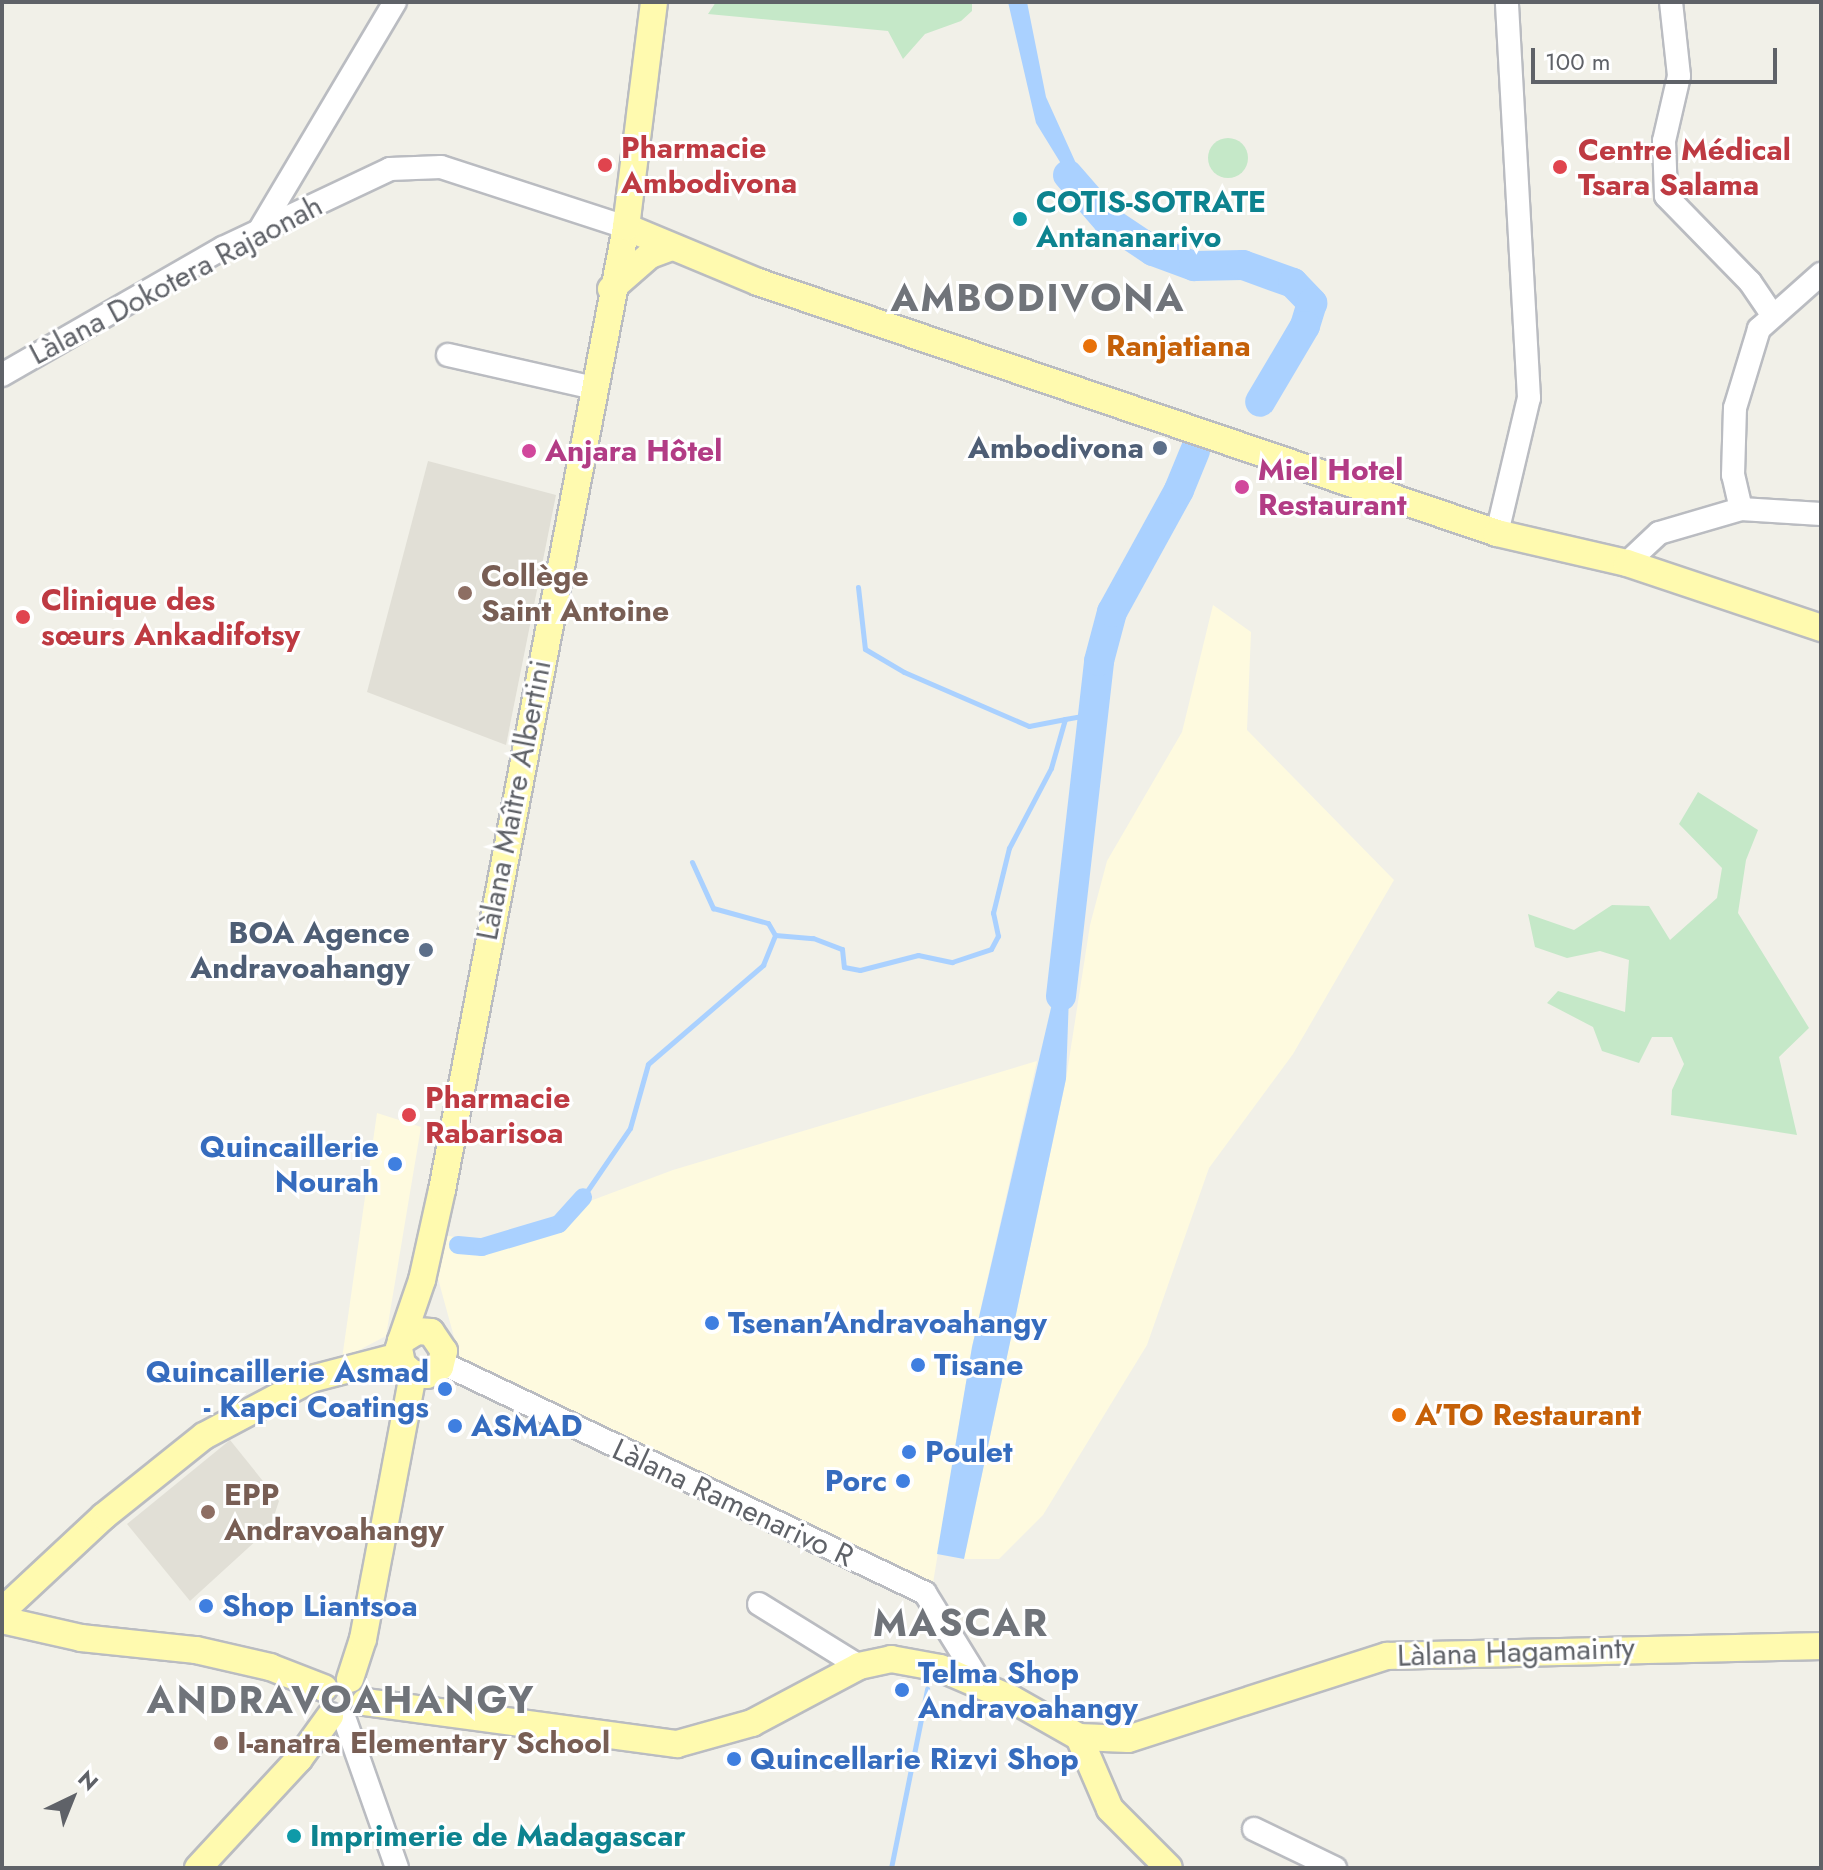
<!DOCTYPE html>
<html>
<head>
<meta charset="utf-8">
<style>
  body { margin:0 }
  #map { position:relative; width:1823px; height:1870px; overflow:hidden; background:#f1f0e8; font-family:Jost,sans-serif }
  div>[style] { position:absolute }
  .commercial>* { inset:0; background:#fefadf }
  .education>* { inset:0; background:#e1dfd6 }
  .green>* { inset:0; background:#c5e8c8 }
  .round { border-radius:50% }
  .water>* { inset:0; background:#aad1ff }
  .stream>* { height:5px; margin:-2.5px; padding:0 2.5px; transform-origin:2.5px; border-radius:2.5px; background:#aad1ff }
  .canal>* { height:18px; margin:-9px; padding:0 9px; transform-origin:9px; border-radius:9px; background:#aad1ff }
  .river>* { height:30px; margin:-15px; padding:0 15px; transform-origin:15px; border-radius:15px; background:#aad1ff }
  .roads { filter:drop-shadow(2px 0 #babcc1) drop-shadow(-2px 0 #babcc1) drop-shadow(0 2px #babcc1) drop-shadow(0 -2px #babcc1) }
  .minor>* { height:22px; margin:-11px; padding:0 11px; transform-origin:11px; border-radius:11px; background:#fff }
  .major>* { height:26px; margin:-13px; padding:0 13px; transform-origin:13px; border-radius:13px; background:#fffaaf }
  .dots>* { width:22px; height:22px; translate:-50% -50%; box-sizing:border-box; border:4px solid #fff; border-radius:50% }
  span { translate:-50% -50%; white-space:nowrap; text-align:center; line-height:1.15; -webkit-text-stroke:6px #fff; paint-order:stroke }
  .health-label { font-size:30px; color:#be3a42; font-weight:700 }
  .left { translate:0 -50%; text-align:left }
  .culture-label { font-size:30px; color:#0d838f; font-weight:700 }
  .street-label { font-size:30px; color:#5f6268 }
  .food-label { font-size:30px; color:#c56008; font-weight:700 }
  .service-label { font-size:30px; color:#4e5e75; font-weight:700 }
  .right { translate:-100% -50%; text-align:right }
  .hotel-label { font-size:30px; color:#b23c85; font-weight:700 }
  .education-label { font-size:30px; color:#785e54; font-weight:700 }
  .shop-label { font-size:30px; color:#366cbe; font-weight:700 }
  .district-label { font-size:38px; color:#70747a; font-weight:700; letter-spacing:2px }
  .frame { position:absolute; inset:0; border:4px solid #5f6268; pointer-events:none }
  .north { position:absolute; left:32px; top:1758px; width:80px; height:80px; -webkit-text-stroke:6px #fff; paint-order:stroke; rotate:43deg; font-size:22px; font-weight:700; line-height:32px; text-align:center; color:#5f6268 }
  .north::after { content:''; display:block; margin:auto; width:28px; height:36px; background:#5f6268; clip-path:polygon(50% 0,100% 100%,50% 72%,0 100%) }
  .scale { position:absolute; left:1531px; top:48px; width:246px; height:36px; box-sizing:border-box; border:4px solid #5f6268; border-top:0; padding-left:10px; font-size:24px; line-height:28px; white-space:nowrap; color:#5f6268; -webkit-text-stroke:6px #fff; paint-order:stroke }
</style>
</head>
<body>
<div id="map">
  <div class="commercial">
    <i style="clip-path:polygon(1213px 605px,1251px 632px,1247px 730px,1394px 880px,1293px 1054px,1209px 1168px,1147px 1345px,1043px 1515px,999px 1559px,964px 1559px,1066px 1079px,1090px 925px,1107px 861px,1182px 732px)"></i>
    <i style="clip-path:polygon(1037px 1061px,972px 1347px,933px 1583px,462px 1366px,437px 1275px,445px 1235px,480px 1243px,555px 1219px,566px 1210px,673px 1170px)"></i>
    <i style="clip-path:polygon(377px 1113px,421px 1127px,386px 1336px,342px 1359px)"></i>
  </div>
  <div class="education">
    <i style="clip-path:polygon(428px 461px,556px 495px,506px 745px,367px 692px)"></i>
    <i style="clip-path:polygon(230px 1440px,279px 1501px,270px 1528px,190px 1601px,127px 1524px)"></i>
  </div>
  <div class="green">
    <i style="clip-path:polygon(716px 2px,972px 2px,972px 11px,961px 21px,925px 34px,903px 59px,888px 31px,708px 14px)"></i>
    <i class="round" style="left:1208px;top:138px;width:40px;height:40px"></i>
    <i style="clip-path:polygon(1698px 792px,1758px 830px,1746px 860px,1738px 913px,1809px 1028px,1779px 1057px,1797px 1135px,1671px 1115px,1672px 1090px,1684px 1064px,1672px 1037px,1652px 1037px,1639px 1063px,1602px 1051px,1593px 1027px,1547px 1003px,1558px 991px,1625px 1012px,1629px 960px,1600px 951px,1567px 958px,1535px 947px,1528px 914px,1574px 930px,1612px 905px,1649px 906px,1670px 940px,1717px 898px,1722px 868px,1679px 824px)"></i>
  </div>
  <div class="water">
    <i style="clip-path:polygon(1008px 2px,1027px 2px,1046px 97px,1079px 170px,1068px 175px,1036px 123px)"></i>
    <i style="clip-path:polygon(1054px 995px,1069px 996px,1066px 1079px,964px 1559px,937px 1554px,972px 1347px)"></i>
  </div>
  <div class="stream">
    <i style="left:858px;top:587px;width:62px;rotate:83.6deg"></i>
    <i style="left:865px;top:649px;width:45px;rotate:30.5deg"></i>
    <i style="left:904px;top:672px;width:136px;rotate:23.4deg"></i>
    <i style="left:1029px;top:726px;width:37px;rotate:-11deg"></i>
    <i style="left:692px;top:862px;width:51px;rotate:65.5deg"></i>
    <i style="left:713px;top:908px;width:57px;rotate:15.3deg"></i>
    <i style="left:768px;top:923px;width:14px;rotate:60deg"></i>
    <i style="left:775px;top:935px;width:38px;rotate:5deg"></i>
    <i style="left:813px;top:938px;width:31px;rotate:21deg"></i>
    <i style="left:842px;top:949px;width:18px;rotate:84deg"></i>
    <i style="left:844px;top:967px;width:16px;rotate:11deg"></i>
    <i style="left:860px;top:970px;width:60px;rotate:-14.5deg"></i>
    <i style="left:918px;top:955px;width:35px;rotate:12deg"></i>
    <i style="left:952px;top:962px;width:41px;rotate:-18.4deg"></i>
    <i style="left:991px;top:949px;width:15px;rotate:-62deg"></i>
    <i style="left:998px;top:936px;width:24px;rotate:-102deg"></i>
    <i style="left:993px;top:913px;width:67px;rotate:-76.2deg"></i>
    <i style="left:1009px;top:848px;width:90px;rotate:-62.3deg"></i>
    <i style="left:1051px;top:768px;width:51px;rotate:-74.1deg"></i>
    <i style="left:1065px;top:719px;width:28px;rotate:-10deg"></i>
    <i style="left:583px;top:1197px;width:83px;rotate:-55.7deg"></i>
    <i style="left:630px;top:1128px;width:66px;rotate:-74.3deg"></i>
    <i style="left:648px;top:1064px;width:152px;rotate:-40.7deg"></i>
    <i style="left:763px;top:965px;width:32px;rotate:-68deg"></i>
    <i style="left:891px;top:1868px;width:183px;rotate:-78.6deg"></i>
  </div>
  <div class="canal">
    <i style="left:458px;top:1245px;width:24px;rotate:5deg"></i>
    <i style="left:482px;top:1247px;width:80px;rotate:-16.6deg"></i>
    <i style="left:559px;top:1224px;width:36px;rotate:-48deg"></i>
  </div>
  <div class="river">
    <i style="left:1068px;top:175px;width:61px;rotate:49deg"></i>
    <i style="left:1108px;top:221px;width:54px;rotate:33.7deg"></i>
    <i style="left:1153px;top:251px;width:44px;rotate:20.1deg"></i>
    <i style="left:1194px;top:266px;width:49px;rotate:-1.2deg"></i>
    <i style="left:1243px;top:265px;width:53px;rotate:19.8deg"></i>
    <i style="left:1293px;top:283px;width:28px;rotate:46deg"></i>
    <i style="left:1312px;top:303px;width:24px;rotate:107deg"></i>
    <i style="left:1305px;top:326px;width:88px;rotate:120.6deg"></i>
    <i style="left:1061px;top:996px;width:337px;rotate:-83.5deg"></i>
    <i style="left:1099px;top:661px;width:51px;rotate:-75.1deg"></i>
    <i style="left:1112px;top:612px;width:139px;rotate:-61.2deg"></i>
    <i style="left:1179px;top:490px;width:42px;rotate:-67.7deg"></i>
  </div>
  <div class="roads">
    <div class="minor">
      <i style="left:1671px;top:2px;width:74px;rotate:83.8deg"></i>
      <i style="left:1679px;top:76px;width:67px;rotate:103deg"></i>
      <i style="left:1664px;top:141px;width:55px;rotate:87.9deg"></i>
      <i style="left:1666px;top:196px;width:120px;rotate:45.7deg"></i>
      <i style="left:1750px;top:282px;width:41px;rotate:55.9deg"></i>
      <i style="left:259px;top:231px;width:266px;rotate:-59.3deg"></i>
      <i style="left:448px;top:355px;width:150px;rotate:12.7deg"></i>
      <i style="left:2px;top:375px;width:255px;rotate:-29.9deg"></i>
      <i style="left:223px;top:248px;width:185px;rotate:-25.3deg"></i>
      <i style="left:390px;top:169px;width:51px;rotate:-2.2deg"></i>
      <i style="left:441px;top:167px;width:194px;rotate:18deg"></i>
      <i style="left:1741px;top:509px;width:35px;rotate:-103deg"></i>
      <i style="left:1733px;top:475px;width:67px;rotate:-88.3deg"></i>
      <i style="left:1735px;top:408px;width:83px;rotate:-73.1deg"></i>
      <i style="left:1759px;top:329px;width:83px;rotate:-41.6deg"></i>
      <i style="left:1497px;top:533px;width:139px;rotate:-76.7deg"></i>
      <i style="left:1529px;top:398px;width:397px;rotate:-93.2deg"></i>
      <i style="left:1627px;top:563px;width:44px;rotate:-43.2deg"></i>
      <i style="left:1659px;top:533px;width:85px;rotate:-16.3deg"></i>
      <i style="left:1741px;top:509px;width:80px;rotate:3.6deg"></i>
      <i style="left:442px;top:1363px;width:535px;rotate:25.46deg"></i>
      <i style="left:925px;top:1593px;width:110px;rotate:58.3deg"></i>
      <i style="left:759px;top:1604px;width:118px;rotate:31.8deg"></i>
      <i style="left:345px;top:1720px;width:157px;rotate:70.6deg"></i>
      <i style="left:1254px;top:1829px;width:90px;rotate:25.7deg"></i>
    </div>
    <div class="major">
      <i style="left:626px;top:227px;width:143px;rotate:22.6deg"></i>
      <i style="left:758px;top:282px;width:780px;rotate:18.76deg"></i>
      <i style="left:1497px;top:533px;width:133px;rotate:13deg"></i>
      <i style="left:1627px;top:563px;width:205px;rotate:18.5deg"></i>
      <i style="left:611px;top:289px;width:52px;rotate:-41.1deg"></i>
      <i style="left:650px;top:255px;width:23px;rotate:-20deg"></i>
      <i style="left:401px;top:1341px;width:19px;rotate:-32deg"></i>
      <i style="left:417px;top:1331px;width:14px;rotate:4deg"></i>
      <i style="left:431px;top:1332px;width:23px;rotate:56deg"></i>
      <i style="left:444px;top:1351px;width:16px;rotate:104deg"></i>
      <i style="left:440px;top:1367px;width:15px;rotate:148deg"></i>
      <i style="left:427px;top:1375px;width:14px;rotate:-176deg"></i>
      <i style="left:413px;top:1374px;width:15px;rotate:-138deg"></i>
      <i style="left:402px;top:1364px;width:16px;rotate:-101deg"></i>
      <i style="left:399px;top:1348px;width:7px;rotate:-74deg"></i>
      <i style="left:401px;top:1341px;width:65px;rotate:-71deg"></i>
      <i style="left:422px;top:1280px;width:92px;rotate:-77.5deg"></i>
      <i style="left:442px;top:1190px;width:980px;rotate:-79.18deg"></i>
      <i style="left:626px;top:227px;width:227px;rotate:-82.9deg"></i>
      <i style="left:2px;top:1611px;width:139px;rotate:-43deg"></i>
      <i style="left:104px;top:1516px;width:128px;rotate:-38.7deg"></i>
      <i style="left:204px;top:1436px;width:121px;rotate:-28deg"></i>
      <i style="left:311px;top:1379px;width:91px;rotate:-14.6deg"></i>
      <i style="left:2px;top:1620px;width:81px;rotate:12.8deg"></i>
      <i style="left:81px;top:1638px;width:116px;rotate:6deg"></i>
      <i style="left:196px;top:1650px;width:76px;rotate:12.9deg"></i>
      <i style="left:270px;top:1667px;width:58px;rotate:21.3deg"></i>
      <i style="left:350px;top:1679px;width:42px;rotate:-72deg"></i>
      <i style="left:363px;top:1639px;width:270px;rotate:-79.3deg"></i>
      <i style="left:365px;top:1702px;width:315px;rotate:7.7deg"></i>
      <i style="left:677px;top:1744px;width:78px;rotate:-15.6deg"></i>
      <i style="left:752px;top:1723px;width:121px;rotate:-28deg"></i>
      <i style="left:859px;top:1666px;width:33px;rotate:-12deg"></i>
      <i style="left:891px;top:1659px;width:50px;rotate:10.4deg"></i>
      <i style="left:940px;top:1668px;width:78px;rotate:23.3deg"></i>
      <i style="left:1012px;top:1699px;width:77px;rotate:29.6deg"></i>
      <i style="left:1079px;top:1737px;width:49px;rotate:2.3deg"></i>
      <i style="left:1128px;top:1739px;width:272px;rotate:-17.8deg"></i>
      <i style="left:1387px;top:1656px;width:434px;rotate:-1.3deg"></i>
      <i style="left:1079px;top:1737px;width:78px;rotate:66.7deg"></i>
      <i style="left:1110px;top:1809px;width:83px;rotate:45deg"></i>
      <i style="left:198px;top:1868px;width:149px;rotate:-47.2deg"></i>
      <i style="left:299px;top:1759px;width:53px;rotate:-54.2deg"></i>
    </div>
  </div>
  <div class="dots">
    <i style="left:605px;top:165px;background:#e0444e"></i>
    <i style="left:1560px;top:167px;background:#e0444e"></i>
    <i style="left:1020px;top:219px;background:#0f9aa8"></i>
    <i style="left:1090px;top:346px;background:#e8710a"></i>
    <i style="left:1160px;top:448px;background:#5c6f8a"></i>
    <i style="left:529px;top:451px;background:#d1479c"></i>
    <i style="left:1242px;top:487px;background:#d1479c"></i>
    <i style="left:465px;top:593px;background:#8d6e63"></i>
    <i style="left:23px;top:617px;background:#e0444e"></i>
    <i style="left:426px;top:950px;background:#5c6f8a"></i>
    <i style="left:409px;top:1115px;background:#e0444e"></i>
    <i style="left:395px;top:1164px;background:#3f7fe0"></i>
    <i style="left:712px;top:1323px;background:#3f7fe0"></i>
    <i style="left:918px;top:1365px;background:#3f7fe0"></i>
    <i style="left:445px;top:1389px;background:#3f7fe0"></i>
    <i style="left:1399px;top:1415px;background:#e8710a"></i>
    <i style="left:455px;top:1426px;background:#3f7fe0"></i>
    <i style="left:909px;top:1452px;background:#3f7fe0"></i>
    <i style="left:903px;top:1481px;background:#3f7fe0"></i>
    <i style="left:208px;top:1512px;background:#8d6e63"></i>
    <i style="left:206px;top:1606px;background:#3f7fe0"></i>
    <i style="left:902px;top:1690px;background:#3f7fe0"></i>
    <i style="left:221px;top:1743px;background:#8d6e63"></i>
    <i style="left:734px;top:1759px;background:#3f7fe0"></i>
    <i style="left:294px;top:1836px;background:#0f9aa8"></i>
  </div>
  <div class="health-label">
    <span class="left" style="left:621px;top:165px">Pharmacie<br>Ambodivona</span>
    <span class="left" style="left:1578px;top:167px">Centre Médical<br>Tsara Salama</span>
    <span class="left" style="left:41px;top:617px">Clinique des<br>sœurs Ankadifotsy</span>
    <span class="left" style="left:425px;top:1115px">Pharmacie<br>Rabarisoa</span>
  </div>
  <div class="culture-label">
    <span class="left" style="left:1036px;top:219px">COTIS-SOTRATE<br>Antananarivo</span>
    <span class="left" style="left:310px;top:1836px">Imprimerie de Madagascar</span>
  </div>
  <div class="street-label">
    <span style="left:176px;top:280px;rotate:-28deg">Làlana Dokotera Rajaonah</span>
    <span style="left:514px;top:800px;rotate:-79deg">Làlana Maître Albertini</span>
    <span style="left:733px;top:1503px;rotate:25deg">Làlana Ramenarivo R</span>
    <span style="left:1516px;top:1652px;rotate:-2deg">Làlana Hagamainty</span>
  </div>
  <div class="food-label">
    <span class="left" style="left:1106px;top:346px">Ranjatiana</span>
    <span class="left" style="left:1415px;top:1415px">A'TO Restaurant</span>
  </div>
  <div class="service-label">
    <span class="right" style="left:1144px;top:448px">Ambodivona</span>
    <span class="right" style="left:410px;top:950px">BOA Agence<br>Andravoahangy</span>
  </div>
  <div class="hotel-label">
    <span class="left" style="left:545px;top:451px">Anjara Hôtel</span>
    <span class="left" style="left:1258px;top:487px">Miel Hotel<br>Restaurant</span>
  </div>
  <div class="education-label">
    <span class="left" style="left:481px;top:593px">Collège<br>Saint Antoine</span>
    <span class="left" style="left:224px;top:1512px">EPP<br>Andravoahangy</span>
    <span class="left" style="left:237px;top:1743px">I-anatra Elementary School</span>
  </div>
  <div class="shop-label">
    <span class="right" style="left:379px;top:1164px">Quincaillerie<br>Nourah</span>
    <span class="left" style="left:728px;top:1323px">Tsenan'Andravoahangy</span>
    <span class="left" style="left:934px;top:1365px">Tisane</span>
    <span class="right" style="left:429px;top:1389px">Quincaillerie Asmad<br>- Kapci Coatings</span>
    <span class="left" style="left:471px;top:1426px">ASMAD</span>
    <span class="left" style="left:925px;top:1452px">Poulet</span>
    <span class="right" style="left:887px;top:1481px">Porc</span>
    <span class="left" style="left:222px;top:1606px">Shop Liantsoa</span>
    <span class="left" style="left:918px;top:1690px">Telma Shop<br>Andravoahangy</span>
    <span class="left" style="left:750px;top:1759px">Quincellarie Rizvi Shop</span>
  </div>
  <div class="district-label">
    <span style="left:1038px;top:298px">AMBODIVONA</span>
    <span style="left:961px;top:1623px">MASCAR</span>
    <span style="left:341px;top:1700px">ANDRAVOAHANGY</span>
  </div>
  <div class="frame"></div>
  <div class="north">N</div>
  <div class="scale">100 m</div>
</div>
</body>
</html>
